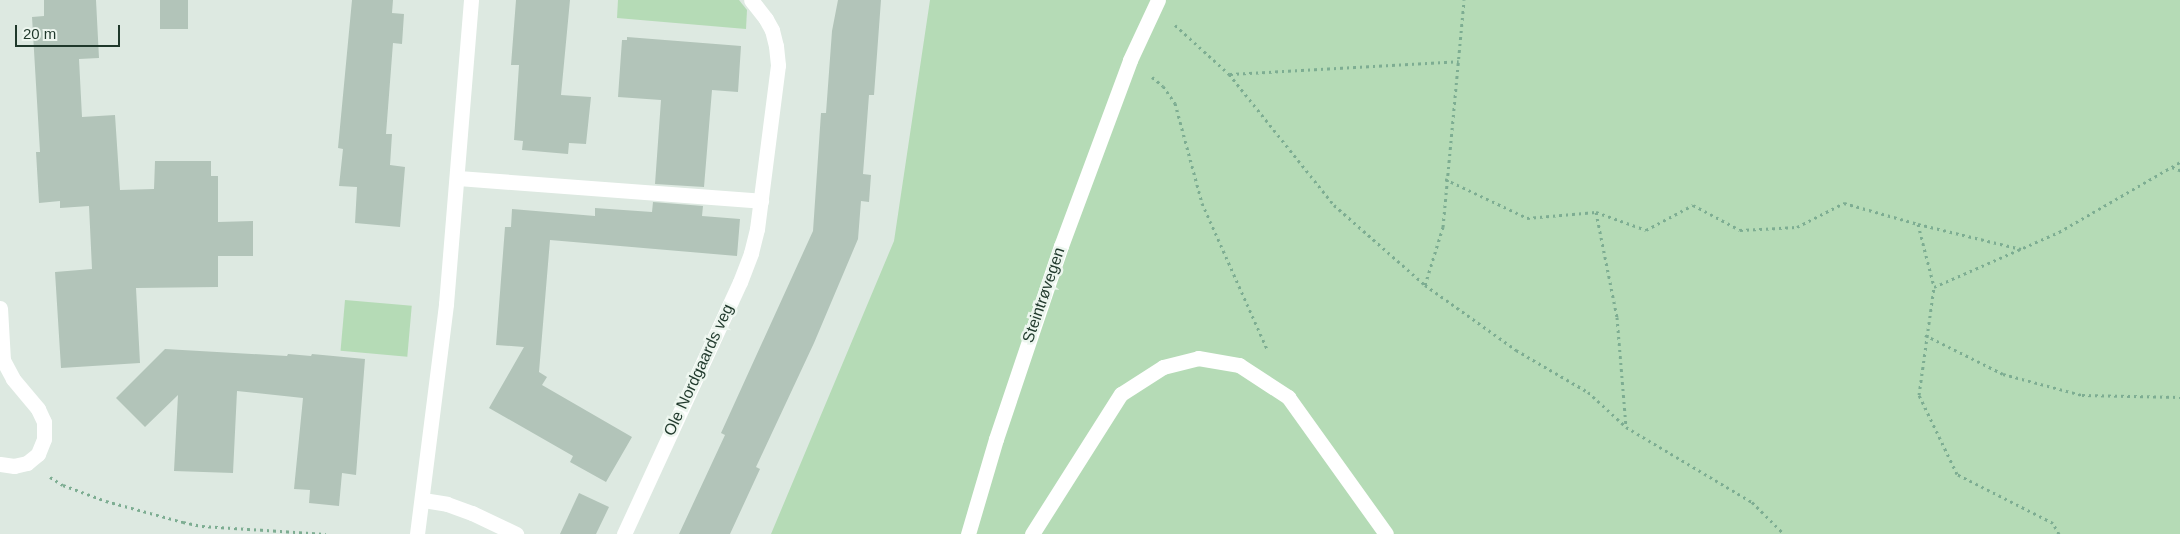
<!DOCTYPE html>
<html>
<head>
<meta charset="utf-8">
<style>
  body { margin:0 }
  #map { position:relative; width:2180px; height:534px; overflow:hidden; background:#dde9e1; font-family:Arial,sans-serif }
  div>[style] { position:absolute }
  .green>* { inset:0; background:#b5dbb6; transform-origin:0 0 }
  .building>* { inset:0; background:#b2c4b9; transform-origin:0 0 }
  .path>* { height:3px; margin-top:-1.5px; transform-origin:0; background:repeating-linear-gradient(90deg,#7dad92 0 2.5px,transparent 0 6.5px) }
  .lane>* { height:15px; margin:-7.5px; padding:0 7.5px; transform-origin:7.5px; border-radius:7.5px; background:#fff }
  .street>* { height:15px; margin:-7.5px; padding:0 7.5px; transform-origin:7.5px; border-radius:7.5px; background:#fff }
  span { translate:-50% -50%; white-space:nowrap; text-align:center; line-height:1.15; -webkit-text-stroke:5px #edf6ef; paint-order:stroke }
  .street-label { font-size:16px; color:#1f382b }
  .scale { position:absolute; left:15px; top:25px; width:105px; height:22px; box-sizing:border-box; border:2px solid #1f382b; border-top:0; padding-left:6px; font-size:15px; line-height:18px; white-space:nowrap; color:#1f382b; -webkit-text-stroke:4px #edf6ef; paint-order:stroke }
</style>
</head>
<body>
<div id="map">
  <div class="green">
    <i style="clip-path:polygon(618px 0,739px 0,747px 10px,746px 29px,617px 18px)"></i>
    <i style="clip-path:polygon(930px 0,2180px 0,2180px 534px,771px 534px,894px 241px)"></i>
    <i style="left:345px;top:300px;width:67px;height:51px;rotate:5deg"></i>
  </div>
  <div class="building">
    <i style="clip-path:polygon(44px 0,96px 0,99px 58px,79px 59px,82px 117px,115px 115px,120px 190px,154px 189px,155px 161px,211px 161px,211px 176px,218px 176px,218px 222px,253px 221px,253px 256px,218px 256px,218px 287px,136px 288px,140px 363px,61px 368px,55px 272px,92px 269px,89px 206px,60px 208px,60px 201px,39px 203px,36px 152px,40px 152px,32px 17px,44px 16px)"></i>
    <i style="left:160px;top:0;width:28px;height:29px"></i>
    <i style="clip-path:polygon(352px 0,393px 0,392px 13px,404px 14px,402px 44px,393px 43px,386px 134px,392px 134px,390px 165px,405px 167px,400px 227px,355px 223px,357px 187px,339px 186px,343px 149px,338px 148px)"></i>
    <i style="clip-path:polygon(516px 0,570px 0,561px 95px,591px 97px,586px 144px,569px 143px,568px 154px,522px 150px,523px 141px,514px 140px,519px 65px,511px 65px)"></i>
    <i style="clip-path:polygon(838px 0,881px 0,874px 95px,869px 95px,863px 174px,871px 175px,869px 202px,861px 201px,858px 239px,814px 343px,756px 467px,760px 469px,730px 534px,679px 534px,725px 435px,721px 433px,813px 231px,821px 113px,826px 113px,832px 31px)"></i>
    <i style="clip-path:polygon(627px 37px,741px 46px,738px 92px,712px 90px,704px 187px,655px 184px,661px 100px,618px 97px,622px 40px,627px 40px)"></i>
    <i style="clip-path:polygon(653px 202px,703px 206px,702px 216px,740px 219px,737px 256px,550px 240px,539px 372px,547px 377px,542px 385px,632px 437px,606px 482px,570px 462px,573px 456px,489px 408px,524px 347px,496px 345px,505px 227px,511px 227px,512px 209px,595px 216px,595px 208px,652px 212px)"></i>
    <i style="clip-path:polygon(165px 349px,287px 356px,288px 354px,311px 356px,312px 354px,365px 359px,356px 475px,342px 473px,339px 506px,309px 503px,310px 490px,294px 489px,303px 398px,237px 391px,233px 473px,174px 471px,178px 395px,145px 427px,116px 398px)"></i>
    <i style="clip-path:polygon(579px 493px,609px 507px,596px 534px,560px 534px)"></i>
  </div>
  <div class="path">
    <i style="left:1175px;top:25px;width:73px;rotate:42.2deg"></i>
    <i style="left:1229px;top:74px;width:168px;rotate:51.3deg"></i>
    <i style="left:1334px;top:205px;width:121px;rotate:41.3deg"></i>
    <i style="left:1425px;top:285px;width:112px;rotate:35.5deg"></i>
    <i style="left:1516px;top:350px;width:83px;rotate:30.3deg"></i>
    <i style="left:1588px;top:392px;width:52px;rotate:42.6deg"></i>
    <i style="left:1626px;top:427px;width:147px;rotate:30.8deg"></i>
    <i style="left:1752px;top:502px;width:45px;rotate:45deg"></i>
    <i style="left:1230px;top:74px;width:229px;rotate:-3.2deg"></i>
    <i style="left:1152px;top:77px;width:14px;rotate:39deg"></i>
    <i style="left:1163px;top:86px;width:21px;rotate:55deg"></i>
    <i style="left:1175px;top:103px;width:104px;rotate:74.9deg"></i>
    <i style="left:1202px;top:203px;width:162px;rotate:66deg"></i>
    <i style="left:2172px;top:167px;width:9px;rotate:21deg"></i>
    <i style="left:1445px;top:179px;width:91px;rotate:25.4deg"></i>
    <i style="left:1527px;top:218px;width:69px;rotate:-5deg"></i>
    <i style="left:1596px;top:212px;width:53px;rotate:19.8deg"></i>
    <i style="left:1646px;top:230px;width:53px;rotate:-28deg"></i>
    <i style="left:1693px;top:205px;width:53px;rotate:28deg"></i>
    <i style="left:1740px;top:230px;width:57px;rotate:-3deg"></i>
    <i style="left:1797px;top:227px;width:53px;rotate:-27.1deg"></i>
    <i style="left:1844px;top:203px;width:77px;rotate:15.8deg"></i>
    <i style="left:1918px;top:224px;width:65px;rotate:75.7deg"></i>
    <i style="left:1596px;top:212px;width:107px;rotate:78.7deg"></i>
    <i style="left:1617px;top:317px;width:109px;rotate:85.3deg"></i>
    <i style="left:1918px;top:224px;width:106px;rotate:13.6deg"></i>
    <i style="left:1425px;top:285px;width:61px;rotate:-72.8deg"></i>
    <i style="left:1443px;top:227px;width:228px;rotate:-84.7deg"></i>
    <i style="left:1925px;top:335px;width:87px;rotate:26.6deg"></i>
    <i style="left:2003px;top:374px;width:82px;rotate:14.9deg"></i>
    <i style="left:2082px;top:395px;width:98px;rotate:1.2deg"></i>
    <i style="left:50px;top:477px;width:15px;rotate:32deg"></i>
    <i style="left:63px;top:485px;width:46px;rotate:20.4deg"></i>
    <i style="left:106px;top:501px;width:80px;rotate:15.3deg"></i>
    <i style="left:183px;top:522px;width:19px;rotate:12deg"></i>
    <i style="left:202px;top:526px;width:124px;rotate:3.7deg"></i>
    <i style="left:2059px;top:534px;width:13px;rotate:-119deg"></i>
    <i style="left:2053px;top:523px;width:108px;rotate:-153deg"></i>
    <i style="left:1957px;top:474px;width:88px;rotate:-115.7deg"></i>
    <i style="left:1919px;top:395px;width:109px;rotate:-82.1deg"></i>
    <i style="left:1934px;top:287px;width:137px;rotate:-23.7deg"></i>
    <i style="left:2059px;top:232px;width:140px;rotate:-30deg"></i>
  </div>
  <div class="lane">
    <i style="left:458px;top:178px;width:304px;rotate:4.3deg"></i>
    <i style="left:423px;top:500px;width:24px;rotate:9deg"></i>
    <i style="left:447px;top:504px;width:27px;rotate:20deg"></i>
    <i style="left:472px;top:513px;width:49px;rotate:25.5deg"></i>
    <i style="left:624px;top:534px;width:277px;rotate:-65.3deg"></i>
    <i style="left:740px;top:282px;width:31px;rotate:-69deg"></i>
    <i style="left:751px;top:253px;width:25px;rotate:-76deg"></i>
    <i style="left:757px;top:229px;width:165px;rotate:-82.7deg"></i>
    <i style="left:778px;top:65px;width:19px;rotate:-96deg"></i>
    <i style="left:776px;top:46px;width:16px;rotate:-104deg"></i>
    <i style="left:772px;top:30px;width:13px;rotate:-119deg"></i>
    <i style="left:766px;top:19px;width:24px;rotate:-128deg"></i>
    <i style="left:968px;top:534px;width:99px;rotate:-73.6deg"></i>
    <i style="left:996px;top:439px;width:204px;rotate:-71.4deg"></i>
    <i style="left:1061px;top:246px;width:198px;rotate:-69.6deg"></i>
    <i style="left:1130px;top:60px;width:66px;rotate:-65deg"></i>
    <i style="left:1032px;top:534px;width:166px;rotate:-57.6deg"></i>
    <i style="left:1121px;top:394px;width:50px;rotate:-32.7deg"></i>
    <i style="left:1163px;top:367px;width:36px;rotate:-14deg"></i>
    <i style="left:1198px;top:358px;width:42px;rotate:9.7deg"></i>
    <i style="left:1239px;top:365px;width:59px;rotate:33.1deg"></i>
    <i style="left:1288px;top:397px;width:168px;rotate:54.4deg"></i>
  </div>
  <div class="street">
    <i style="left:0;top:308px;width:52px;rotate:86.7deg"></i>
    <i style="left:3px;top:360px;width:21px;rotate:62deg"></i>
    <i style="left:13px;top:379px;width:39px;rotate:50deg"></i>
    <i style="left:38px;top:409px;width:14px;rotate:65deg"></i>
    <i style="left:44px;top:422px;width:17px;rotate:90deg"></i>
    <i style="left:44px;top:439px;width:16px;rotate:112deg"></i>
    <i style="left:38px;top:454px;width:14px;rotate:141deg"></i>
    <i style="left:27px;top:463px;width:13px;rotate:167deg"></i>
    <i style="left:14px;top:466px;width:14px;rotate:-172deg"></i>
    <i style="left:417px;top:534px;width:232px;rotate:-82.8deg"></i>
    <i style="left:446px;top:304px;width:305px;rotate:-85.3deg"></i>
  </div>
  <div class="street-label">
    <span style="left:1044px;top:295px;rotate:-71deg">Steintrøvegen</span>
    <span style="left:699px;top:370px;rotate:-65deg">Ole Nordgaards veg</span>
  </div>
  <div class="scale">20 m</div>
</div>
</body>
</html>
